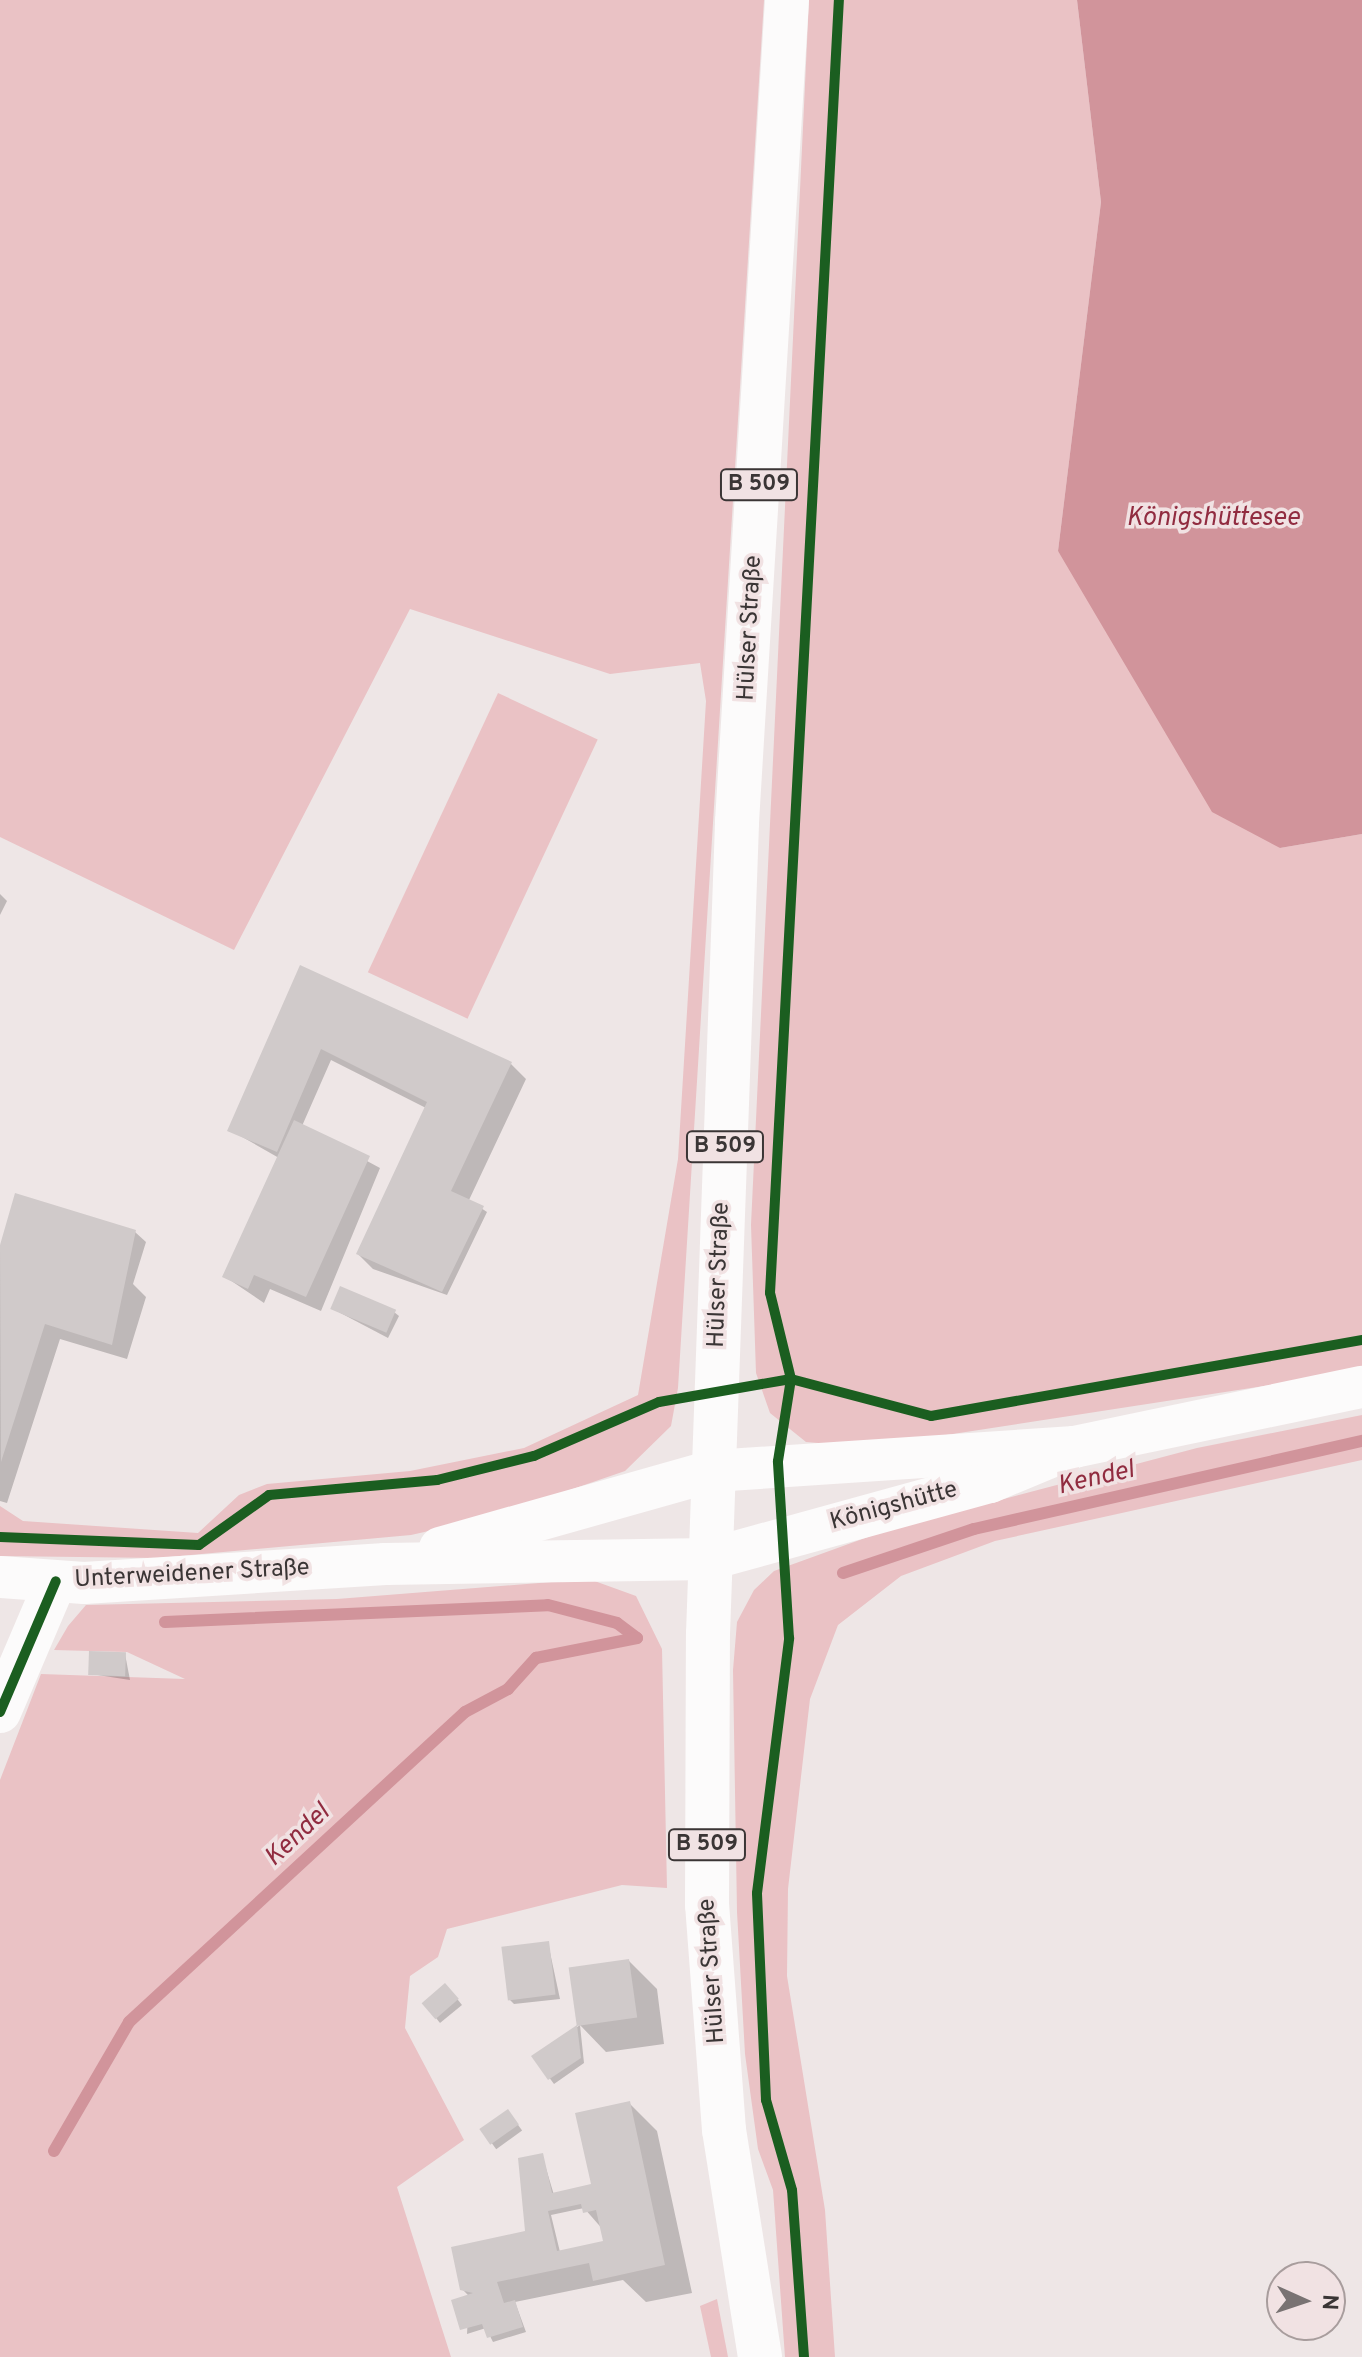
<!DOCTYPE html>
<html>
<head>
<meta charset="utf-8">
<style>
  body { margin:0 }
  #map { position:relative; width:1362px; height:2357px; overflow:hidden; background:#eee6e6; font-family:Overpass,sans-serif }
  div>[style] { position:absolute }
  .green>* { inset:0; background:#eac2c5; transform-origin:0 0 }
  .water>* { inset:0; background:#d1949b }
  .shadow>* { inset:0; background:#0003; transform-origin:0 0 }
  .stream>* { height:12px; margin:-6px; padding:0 6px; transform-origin:6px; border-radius:6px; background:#d1949b }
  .building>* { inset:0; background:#d0caca; transform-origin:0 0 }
  .minor>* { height:42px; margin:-21px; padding:0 21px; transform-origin:21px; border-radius:21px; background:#fcfbfb }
  .major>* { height:44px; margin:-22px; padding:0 22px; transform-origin:22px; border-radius:22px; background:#fcfbfb }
  .cycleway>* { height:10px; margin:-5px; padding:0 5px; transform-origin:5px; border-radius:5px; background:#1b5e20 }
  span { translate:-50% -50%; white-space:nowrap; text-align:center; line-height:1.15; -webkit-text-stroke:7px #f1e2e3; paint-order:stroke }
  .shield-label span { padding:2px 6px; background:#f1e2e3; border:2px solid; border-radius:6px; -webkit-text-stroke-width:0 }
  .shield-label { font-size:22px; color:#3a3535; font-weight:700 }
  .street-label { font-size:24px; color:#3a3535 }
  .water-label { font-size:26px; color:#912c40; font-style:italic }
  .north { position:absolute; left:1266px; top:2261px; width:80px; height:80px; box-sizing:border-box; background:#f1e2e3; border:2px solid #a89d9d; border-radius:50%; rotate:93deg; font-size:22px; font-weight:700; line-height:32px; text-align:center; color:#3a3535 }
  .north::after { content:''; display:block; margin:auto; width:28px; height:36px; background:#797373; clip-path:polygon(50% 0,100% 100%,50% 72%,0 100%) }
</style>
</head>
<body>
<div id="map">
  <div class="green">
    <i style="clip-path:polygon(0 0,764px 0,678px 1388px,671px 1426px,625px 1471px,491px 1517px,411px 1535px,158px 1558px,0 1556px,0 1506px,23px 1521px,198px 1533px,239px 1495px,267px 1484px,410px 1471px,524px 1448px,638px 1395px,678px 1159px,706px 701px,700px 663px,610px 674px,410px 609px,234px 950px,0 837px)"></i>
    <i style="clip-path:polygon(809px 0,1077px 0,1101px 202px,1058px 551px,1280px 848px,1362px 834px,1362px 1371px,868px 1447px,806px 1442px,770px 1413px,756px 1373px,751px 1225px)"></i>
    <i style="left:498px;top:693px;width:110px;height:308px;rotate:25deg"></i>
    <i style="clip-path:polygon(1362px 1415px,1362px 1460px,995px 1541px,901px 1576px,838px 1625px,810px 1699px,788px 1889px,787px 1976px,825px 2210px,835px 2357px,785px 2357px,773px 2190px,758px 2149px,745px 2054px,737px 1912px,733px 1670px,737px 1622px,754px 1590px,774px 1571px,890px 1529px,1197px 1448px)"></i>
    <i style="clip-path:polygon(589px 1579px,636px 1596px,662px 1649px,667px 1888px,622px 1885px,447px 1929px,438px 1957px,410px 1976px,405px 2028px,464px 2140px,397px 2187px,451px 2357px,0 2357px,0 1780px,41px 1674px,185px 1679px,127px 1652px,54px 1650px,68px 1626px,86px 1605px,337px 1599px)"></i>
    <i style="clip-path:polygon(717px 2299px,728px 2357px,711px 2357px,700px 2306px)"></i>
  </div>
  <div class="water">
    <i style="clip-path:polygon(1077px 0,1362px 0,1362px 834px,1280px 848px,1212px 812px,1058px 551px,1101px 202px)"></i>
  </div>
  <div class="shadow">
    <i style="clip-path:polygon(0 894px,7px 901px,0 915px)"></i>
    <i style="clip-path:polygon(301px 967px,511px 1064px,526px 1079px,469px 1200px,487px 1212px,447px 1295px,373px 1269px,358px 1254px,426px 1108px,331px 1060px,302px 1126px,380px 1168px,321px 1311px,270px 1289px,264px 1303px,224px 1276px,279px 1158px,230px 1130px)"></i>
    <i style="clip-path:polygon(17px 1196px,135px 1232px,146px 1242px,133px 1284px,146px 1297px,127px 1359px,60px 1339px,7px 1503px,0 1501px,0 1252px)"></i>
    <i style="clip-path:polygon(331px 1308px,394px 1312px,399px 1316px,388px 1338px)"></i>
    <i style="clip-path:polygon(125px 1654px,130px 1680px,91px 1674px)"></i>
    <i style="clip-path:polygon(548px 1943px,560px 1999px,514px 2004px,510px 2000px)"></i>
    <i style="clip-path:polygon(629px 1961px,657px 1989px,664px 2044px,606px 2052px,580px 2025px,584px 2063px,554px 2084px,534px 2057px,580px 2025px)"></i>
    <i style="clip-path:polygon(450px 1990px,462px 2005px,440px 2023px,424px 2003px)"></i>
    <i style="clip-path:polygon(evenodd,629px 2103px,657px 2131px,692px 2293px,646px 2302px,623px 2280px,515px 2302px,526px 2332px,493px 2342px,486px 2328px,467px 2334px,469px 2296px,462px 2289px,528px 2233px,542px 2155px,554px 2195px,593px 2186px,629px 2103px,584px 2208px,605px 2232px,605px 2243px,560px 2252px,551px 2215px,584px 2208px)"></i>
    <i style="left:508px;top:2111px;width:24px;height:32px;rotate:54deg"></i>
  </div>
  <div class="stream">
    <i style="left:843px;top:1573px;width:138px;rotate:-18.6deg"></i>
    <i style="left:974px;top:1529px;width:398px;rotate:-12.8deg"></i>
    <i style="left:165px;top:1622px;width:383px;rotate:-2.5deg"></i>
    <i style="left:548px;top:1605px;width:71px;rotate:14.6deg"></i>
    <i style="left:617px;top:1623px;width:25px;rotate:37deg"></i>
    <i style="left:54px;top:2151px;width:149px;rotate:-59.8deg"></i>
    <i style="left:129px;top:2022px;width:457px;rotate:-42.7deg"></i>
    <i style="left:465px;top:1712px;width:49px;rotate:-28.1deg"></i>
    <i style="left:508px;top:1689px;width:42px;rotate:-47.9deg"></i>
    <i style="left:536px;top:1658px;width:103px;rotate:-11.2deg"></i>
  </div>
  <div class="building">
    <i style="clip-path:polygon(300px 965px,512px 1062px,451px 1191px,484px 1206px,442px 1292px,356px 1254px,427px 1102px,321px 1049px,277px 1152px,227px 1131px)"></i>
    <i style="clip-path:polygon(294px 1120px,370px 1156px,306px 1297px,254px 1275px,248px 1289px,222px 1277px)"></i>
    <i style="clip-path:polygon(15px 1193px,136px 1230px,112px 1345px,45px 1324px,1px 1462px,0 1245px)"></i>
    <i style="left:340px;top:1286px;width:61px;height:25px;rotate:23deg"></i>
    <i style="left:89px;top:1651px;width:37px;height:24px;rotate:2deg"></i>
    <i style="left:549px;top:1941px;width:54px;height:48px;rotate:83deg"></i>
    <i style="left:629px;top:1959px;width:59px;height:61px;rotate:82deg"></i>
    <i style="left:445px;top:1983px;width:21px;height:31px;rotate:49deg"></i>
    <i style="clip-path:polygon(577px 2025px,581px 2058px,548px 2080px,531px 2056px)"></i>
    <i style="clip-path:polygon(evenodd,630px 2101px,665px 2265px,593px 2281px,589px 2263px,497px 2282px,504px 2303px,515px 2300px,523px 2327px,487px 2338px,482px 2324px,460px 2330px,451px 2300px,473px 2293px,460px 2290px,451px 2247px,525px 2231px,518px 2158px,543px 2153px,552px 2193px,591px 2184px,575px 2113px,630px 2101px,581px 2204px,583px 2213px,596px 2210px,603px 2241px,557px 2251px,548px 2211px,581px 2204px)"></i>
    <i style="left:508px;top:2109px;width:19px;height:35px;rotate:55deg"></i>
  </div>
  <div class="minor">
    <i style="left:440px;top:1548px;width:284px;rotate:-15.8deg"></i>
    <i style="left:713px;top:1471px;width:362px;rotate:-3.8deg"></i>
    <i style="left:1074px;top:1447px;width:294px;rotate:-11.8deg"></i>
    <i style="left:0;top:1577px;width:84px;rotate:4.1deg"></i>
    <i style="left:84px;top:1583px;width:302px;rotate:-3.6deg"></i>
    <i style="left:385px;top:1564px;width:325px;rotate:-0.9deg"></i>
    <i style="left:710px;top:1559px;width:290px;rotate:-15.4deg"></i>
    <i style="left:990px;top:1482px;width:91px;rotate:-22.6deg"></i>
    <i style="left:0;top:1712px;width:142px;rotate:-66.9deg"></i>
  </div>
  <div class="major">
    <i style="left:760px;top:2357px;width:230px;rotate:-99deg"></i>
    <i style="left:724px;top:2130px;width:226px;rotate:-94.3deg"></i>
    <i style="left:707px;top:1905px;width:271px;rotate:-89.8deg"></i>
    <i style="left:708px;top:1634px;width:813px;rotate:-87.95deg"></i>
    <i style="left:737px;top:822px;width:824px;rotate:-86.52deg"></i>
  </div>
  <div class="cycleway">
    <i style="left:0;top:1537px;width:199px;rotate:2.3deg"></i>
    <i style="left:199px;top:1545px;width:86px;rotate:-35.5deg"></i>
    <i style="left:269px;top:1495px;width:169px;rotate:-5.1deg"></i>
    <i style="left:437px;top:1480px;width:100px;rotate:-13.9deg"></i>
    <i style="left:534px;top:1456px;width:136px;rotate:-23.4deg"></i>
    <i style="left:659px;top:1402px;width:134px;rotate:-9.9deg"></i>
    <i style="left:791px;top:1379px;width:145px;rotate:14.8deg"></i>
    <i style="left:931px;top:1416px;width:438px;rotate:-10deg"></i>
    <i style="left:0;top:1712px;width:142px;rotate:-66.9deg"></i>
    <i style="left:804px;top:2357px;width:167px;rotate:-94.1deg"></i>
    <i style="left:792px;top:2190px;width:94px;rotate:-106.1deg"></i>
    <i style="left:766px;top:2100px;width:207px;rotate:-92.5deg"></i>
    <i style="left:757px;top:1893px;width:257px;rotate:-82.8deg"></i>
    <i style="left:789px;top:1638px;width:177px;rotate:-93.6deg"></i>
    <i style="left:778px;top:1461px;width:83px;rotate:-81deg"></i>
    <i style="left:791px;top:1379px;width:89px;rotate:-103.7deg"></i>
    <i style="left:770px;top:1293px;width:1295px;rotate:-86.95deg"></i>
  </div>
  <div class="shield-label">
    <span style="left:759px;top:485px">B 509</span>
    <span style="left:725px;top:1147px">B 509</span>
    <span style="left:707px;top:1845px">B 509</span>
  </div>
  <div class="street-label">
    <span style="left:751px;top:628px;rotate:-87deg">Hülser Straße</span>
    <span style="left:720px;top:1275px;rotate:-88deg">Hülser Straße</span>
    <span style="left:894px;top:1507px;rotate:-15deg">Königshütte</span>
    <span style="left:192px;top:1575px;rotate:-3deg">Unterweidener Straße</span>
    <span style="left:713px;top:1971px;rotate:-94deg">Hülser Straße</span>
  </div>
  <div class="water-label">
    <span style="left:1213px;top:519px">Königshüttesee</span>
    <span style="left:1096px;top:1479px;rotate:-13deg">Kendel</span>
    <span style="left:298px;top:1836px;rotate:-43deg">Kendel</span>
  </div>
  <div class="north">N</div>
</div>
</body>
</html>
